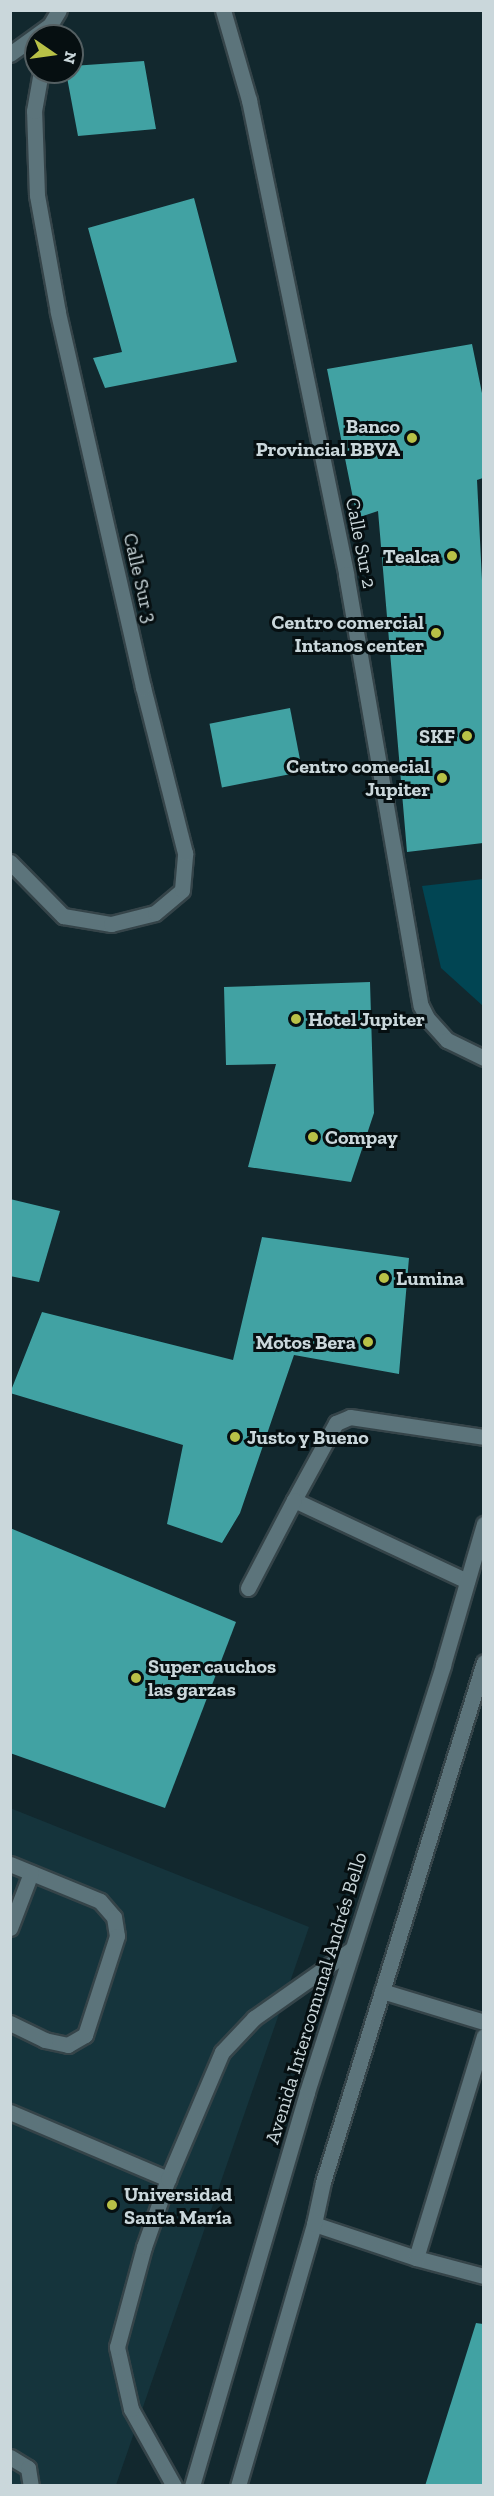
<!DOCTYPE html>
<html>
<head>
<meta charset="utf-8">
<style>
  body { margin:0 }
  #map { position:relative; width:494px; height:2496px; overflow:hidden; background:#12282e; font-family:"Zilla Slab",serif }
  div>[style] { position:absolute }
  .built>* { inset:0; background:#15343c }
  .green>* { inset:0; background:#014553 }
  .building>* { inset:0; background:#41a2a3; transform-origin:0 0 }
  .roads { filter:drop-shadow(2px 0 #354449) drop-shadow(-2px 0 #354449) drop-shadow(0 2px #354449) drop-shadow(0 -2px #354449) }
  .lane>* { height:15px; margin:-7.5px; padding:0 7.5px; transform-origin:7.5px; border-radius:7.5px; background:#5c747b }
  .street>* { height:15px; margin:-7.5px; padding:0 7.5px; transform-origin:7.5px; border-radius:7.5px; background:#5c747b }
  .secondary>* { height:15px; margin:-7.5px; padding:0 7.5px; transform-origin:7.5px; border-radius:7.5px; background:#5c747b }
  .dots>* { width:16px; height:16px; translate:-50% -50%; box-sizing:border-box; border:3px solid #060f11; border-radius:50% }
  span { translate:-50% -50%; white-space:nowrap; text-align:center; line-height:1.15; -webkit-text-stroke:6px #060f11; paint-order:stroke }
  .poi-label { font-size:20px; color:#cad7db; font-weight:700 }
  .right { translate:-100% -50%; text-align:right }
  .left { translate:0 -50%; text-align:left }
  .street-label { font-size:20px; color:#cad7db }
  .frame { position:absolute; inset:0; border:12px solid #cad7db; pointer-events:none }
  .north { position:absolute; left:24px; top:24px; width:60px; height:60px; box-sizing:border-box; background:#060f11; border:2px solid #545f62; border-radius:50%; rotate:103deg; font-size:16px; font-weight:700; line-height:24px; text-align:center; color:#cad7db }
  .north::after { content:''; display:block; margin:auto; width:21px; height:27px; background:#b8c147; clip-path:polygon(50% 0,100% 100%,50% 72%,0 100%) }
</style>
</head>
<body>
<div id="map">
  <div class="built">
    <i style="clip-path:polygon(10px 1808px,309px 1927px,116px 2485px,11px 2485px)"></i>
  </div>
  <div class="green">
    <i style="clip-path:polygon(483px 879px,484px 879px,483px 1006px,441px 968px,422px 886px)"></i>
  </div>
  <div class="building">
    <i style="clip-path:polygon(144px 61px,156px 129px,78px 136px,66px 72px,72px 72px,72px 66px)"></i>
    <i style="clip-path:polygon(194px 198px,237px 362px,105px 388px,93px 358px,122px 352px,88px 228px)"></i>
    <i style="clip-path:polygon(472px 344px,483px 398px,483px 478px,477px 480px,483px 600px,483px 843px,407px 852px,378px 511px,357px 518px,327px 369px)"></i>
    <i style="left:290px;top:708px;width:65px;height:82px;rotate:79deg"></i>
    <i style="clip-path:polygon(370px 982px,374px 1113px,351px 1182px,248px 1167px,276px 1064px,226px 1065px,224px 987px)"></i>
    <i style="clip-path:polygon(10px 1199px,60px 1211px,39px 1282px,10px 1276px)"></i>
    <i style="clip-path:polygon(262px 1237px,409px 1258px,399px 1374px,294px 1355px,240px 1513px,222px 1543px,167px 1524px,183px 1445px,10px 1393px,42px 1312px,233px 1360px)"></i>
    <i style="clip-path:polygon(10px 1528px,236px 1622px,165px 1808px,10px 1753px)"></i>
    <i style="clip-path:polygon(476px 2323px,483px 2324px,483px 2486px,425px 2486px)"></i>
  </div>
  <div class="roads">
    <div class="lane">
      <i style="left:467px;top:1581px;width:191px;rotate:-154.9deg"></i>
      <i style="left:294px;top:1500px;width:88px;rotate:-61.4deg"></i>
      <i style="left:336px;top:1423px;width:15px;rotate:-23deg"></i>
      <i style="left:350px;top:1417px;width:135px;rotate:8.5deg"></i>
      <i style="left:248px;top:1588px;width:99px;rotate:-62.4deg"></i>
      <i style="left:10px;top:1864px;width:97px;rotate:22.3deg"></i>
      <i style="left:100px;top:1901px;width:21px;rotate:49deg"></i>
      <i style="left:114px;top:1917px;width:19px;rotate:81deg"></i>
      <i style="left:117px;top:1936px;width:104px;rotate:107.9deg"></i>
      <i style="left:85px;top:2035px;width:20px;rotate:150deg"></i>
      <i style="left:68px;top:2045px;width:24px;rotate:-168deg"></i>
      <i style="left:45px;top:2040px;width:39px;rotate:-154deg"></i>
      <i style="left:10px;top:1928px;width:59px;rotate:-69.1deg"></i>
      <i style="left:382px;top:1991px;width:107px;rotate:16.9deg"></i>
      <i style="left:10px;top:2112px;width:172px;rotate:23deg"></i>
      <i style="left:314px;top:2224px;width:108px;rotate:18.4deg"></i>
      <i style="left:416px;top:2258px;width:70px;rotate:14.8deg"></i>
      <i style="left:416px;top:2258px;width:232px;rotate:-73deg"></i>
      <i style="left:10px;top:2457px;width:21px;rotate:31deg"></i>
      <i style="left:28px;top:2468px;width:18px;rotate:81deg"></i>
      <i style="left:174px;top:2486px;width:88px;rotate:-119.2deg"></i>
      <i style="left:131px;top:2409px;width:64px;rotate:-102.7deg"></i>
      <i style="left:117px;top:2347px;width:104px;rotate:-74.9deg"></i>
      <i style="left:144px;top:2247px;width:72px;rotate:-70.6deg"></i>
      <i style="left:168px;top:2179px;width:138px;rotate:-67deg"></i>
      <i style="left:222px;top:2052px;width:47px;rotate:-46.7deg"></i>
      <i style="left:254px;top:2018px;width:120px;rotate:-35.1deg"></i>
    </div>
    <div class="street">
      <i style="left:223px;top:10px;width:94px;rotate:73.9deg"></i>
      <i style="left:249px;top:100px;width:484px;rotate:78.4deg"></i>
      <i style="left:346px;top:574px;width:438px;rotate:80.2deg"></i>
      <i style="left:421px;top:1006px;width:13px;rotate:63deg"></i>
      <i style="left:427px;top:1018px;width:30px;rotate:48deg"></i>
      <i style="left:447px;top:1040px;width:41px;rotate:25.9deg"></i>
      <i style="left:10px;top:54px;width:49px;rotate:-35.9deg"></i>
      <i style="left:50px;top:25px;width:17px;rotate:-59deg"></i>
      <i style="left:10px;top:862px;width:76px;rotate:45.5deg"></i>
      <i style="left:63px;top:916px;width:49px;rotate:9.5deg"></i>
      <i style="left:111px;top:924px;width:45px;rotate:-14deg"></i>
      <i style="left:155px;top:913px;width:35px;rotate:-40deg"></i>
      <i style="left:182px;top:890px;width:37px;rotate:-85deg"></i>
      <i style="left:185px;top:853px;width:171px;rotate:-104.2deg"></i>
      <i style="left:143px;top:687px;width:385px;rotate:-102.8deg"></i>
      <i style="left:58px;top:312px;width:119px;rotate:-100.2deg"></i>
      <i style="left:37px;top:195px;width:84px;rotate:-92deg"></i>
      <i style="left:34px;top:111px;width:40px;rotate:-80deg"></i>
    </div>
    <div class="secondary">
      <i style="left:192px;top:2486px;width:410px;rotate:-73.7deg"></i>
      <i style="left:307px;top:2092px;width:448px;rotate:-72.3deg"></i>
      <i style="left:443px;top:1665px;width:147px;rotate:-73.8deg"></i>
      <i style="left:238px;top:2486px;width:273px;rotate:-73.8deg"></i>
      <i style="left:314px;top:2224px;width:43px;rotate:-77.9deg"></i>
      <i style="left:323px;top:2182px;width:544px;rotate:-72.8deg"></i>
    </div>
  </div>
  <div class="dots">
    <i style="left:412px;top:438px;background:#b8c147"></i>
    <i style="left:452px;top:556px;background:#b8c147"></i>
    <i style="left:436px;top:633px;background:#b8c147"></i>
    <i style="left:467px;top:736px;background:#b8c147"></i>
    <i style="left:442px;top:778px;background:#b8c147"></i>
    <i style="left:296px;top:1019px;background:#b8c147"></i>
    <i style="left:313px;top:1137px;background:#b8c147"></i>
    <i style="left:384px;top:1278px;background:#b8c147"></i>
    <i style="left:368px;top:1342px;background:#b8c147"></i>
    <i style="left:235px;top:1437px;background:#b8c147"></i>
    <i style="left:136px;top:1678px;background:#b8c147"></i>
    <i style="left:112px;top:2205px;background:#b8c147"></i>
  </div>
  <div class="poi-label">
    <span class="right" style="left:400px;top:438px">Banco<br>Provincial BBVA</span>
    <span class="right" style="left:440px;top:556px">Tealca</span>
    <span class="right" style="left:424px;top:634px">Centro comercial<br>Intanos center</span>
    <span class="right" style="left:455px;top:736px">SKF</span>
    <span class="right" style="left:430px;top:778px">Centro comecial<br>Jupiter</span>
    <span class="left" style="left:308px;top:1019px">Hotel Jupiter</span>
    <span class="left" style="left:325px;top:1137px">Compay</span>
    <span class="left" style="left:396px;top:1278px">Lumina</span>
    <span class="right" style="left:356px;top:1342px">Motos Bera</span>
    <span class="left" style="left:247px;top:1437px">Justo y Bueno</span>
    <span class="left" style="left:148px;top:1678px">Super cauchos<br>las garzas</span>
    <span class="left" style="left:124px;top:2206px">Universidad<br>Santa María</span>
  </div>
  <div class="street-label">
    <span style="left:361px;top:543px;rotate:79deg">Calle Sur 2</span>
    <span style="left:140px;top:578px;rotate:77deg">Calle Sur 3</span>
    <span style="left:316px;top:1998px;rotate:-73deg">Avenida Intercomunal Andrés Bello</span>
  </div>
  <div class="frame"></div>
  <div class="north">N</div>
</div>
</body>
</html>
